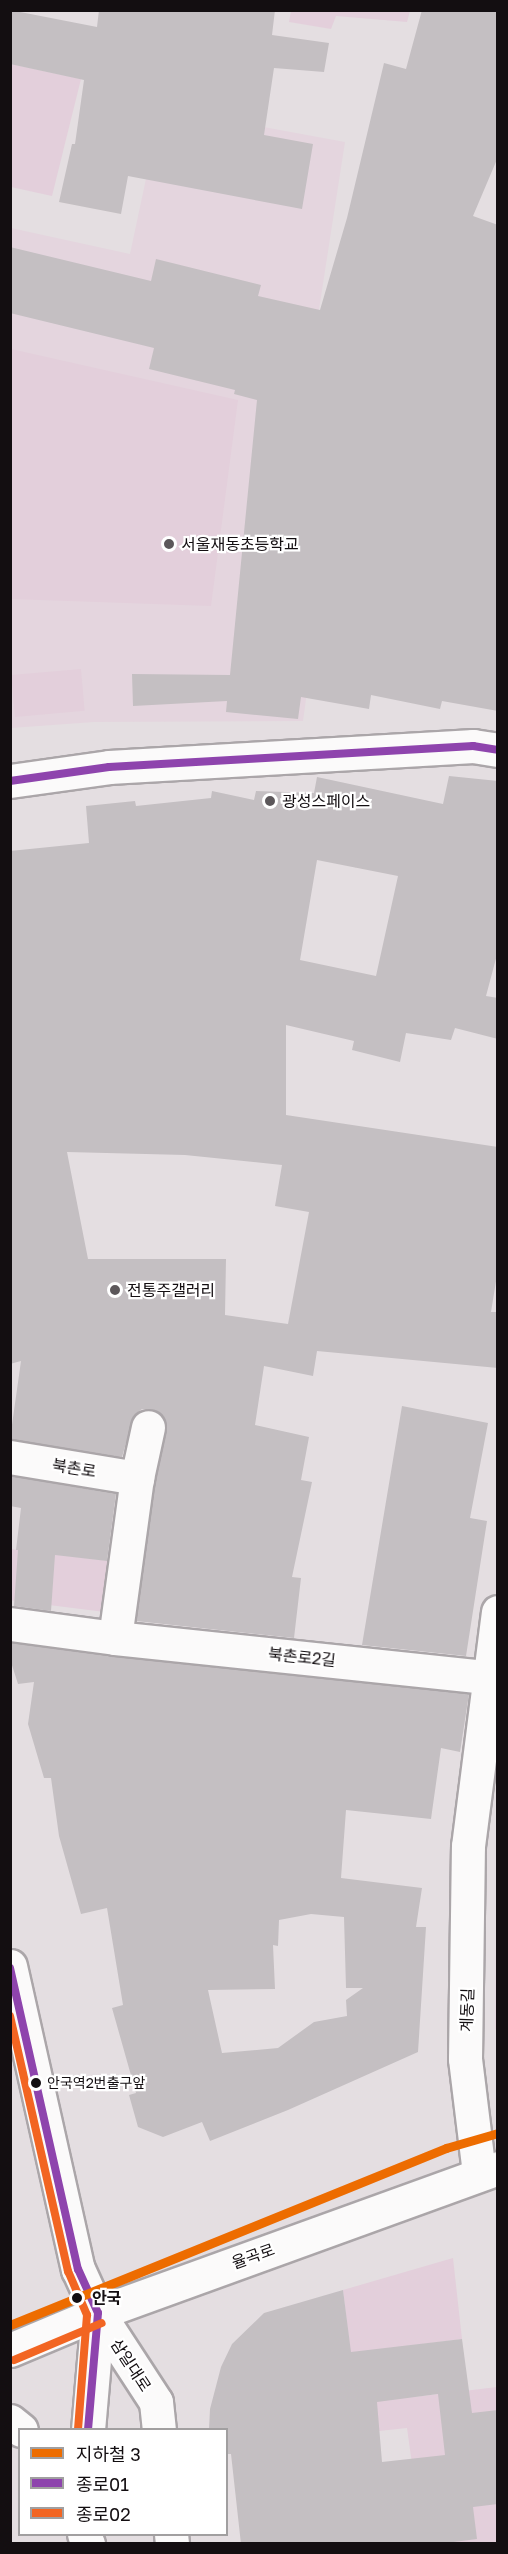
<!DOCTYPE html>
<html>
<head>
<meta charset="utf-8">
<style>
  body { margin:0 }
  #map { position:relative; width:508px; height:2554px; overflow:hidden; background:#e4dee1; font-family:"Golos Text","Noto Sans KR",sans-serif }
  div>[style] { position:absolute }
  .built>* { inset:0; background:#e4d5de }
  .green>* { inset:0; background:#e3cfdb; transform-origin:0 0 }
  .building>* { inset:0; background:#c4bfc2 }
  .roads { filter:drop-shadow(2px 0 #aba6a9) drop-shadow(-2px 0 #aba6a9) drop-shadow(0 2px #aba6a9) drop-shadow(0 -2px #aba6a9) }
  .minor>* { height:33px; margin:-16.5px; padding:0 16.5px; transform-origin:16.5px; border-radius:16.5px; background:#fbfafa }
  .major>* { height:33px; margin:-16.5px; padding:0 16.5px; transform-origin:16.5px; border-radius:16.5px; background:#fbfafa }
  .bus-1>* { height:8px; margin:-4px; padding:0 4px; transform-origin:4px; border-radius:4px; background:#8e44ad }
  .bus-2>* { height:8px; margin:-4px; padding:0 4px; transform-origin:4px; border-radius:4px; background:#f26522 }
  .metro-1>* { height:9px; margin:-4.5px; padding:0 4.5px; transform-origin:4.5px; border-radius:4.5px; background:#ed6c00 }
  .dots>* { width:16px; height:16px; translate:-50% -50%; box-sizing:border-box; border:3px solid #fff; border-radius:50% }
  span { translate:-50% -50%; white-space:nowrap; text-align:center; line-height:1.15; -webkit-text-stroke:4.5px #fff; paint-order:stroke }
  .bus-label { font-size:14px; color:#130e11 }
  .left { translate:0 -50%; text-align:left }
  .poi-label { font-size:16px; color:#130e11 }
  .street-label { font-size:16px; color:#130e11 }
  .stop-label { font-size:16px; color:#130e11; font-weight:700 }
  .frame { position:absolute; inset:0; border:12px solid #130e11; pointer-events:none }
  .legend { position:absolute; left:18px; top:2428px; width:210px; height:108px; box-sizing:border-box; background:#fff; border:2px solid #a19fa0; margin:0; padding:8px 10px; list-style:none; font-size:18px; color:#130e11 }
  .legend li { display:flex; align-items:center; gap:12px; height:30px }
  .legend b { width:30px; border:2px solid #a19fa0 }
</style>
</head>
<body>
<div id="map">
  <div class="built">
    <i style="clip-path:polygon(161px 108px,345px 142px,313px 348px,352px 367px,303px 721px,94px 722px,11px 728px,11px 228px,130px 254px)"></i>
    <i style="clip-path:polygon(497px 1805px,498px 2031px,497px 2031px,495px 2029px)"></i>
  </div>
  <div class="green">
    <i style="clip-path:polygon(291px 11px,291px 10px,410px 11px,407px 22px,336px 16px,331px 29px,289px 22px)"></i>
    <i style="clip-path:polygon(11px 64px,81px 79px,52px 196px,11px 187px)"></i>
    <i style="clip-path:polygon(11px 349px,238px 400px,211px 606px,11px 599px)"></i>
    <i style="left:81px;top:669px;width:42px;height:70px;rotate:85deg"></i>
    <i style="left:11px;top:1549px;width:105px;height:51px;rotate:7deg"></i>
    <i style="clip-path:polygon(453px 2258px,462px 2339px,407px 2346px,414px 2397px,497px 2387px,497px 2543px,423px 2543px,407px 2428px,379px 2431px,354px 2383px,343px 2290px)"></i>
  </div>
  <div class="building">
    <i style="clip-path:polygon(10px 10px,97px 27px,99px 10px,275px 10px,272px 35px,329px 43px,324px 72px,274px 68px,264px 135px,313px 144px,302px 209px,128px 176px,121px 214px,59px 202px,72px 144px,75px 144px,84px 80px,10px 64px)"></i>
    <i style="clip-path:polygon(422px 10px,498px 10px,498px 157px,473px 216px,498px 225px,498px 711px,442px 701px,440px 709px,371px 695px,369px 709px,301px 697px,298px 719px,226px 712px,227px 701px,133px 706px,132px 674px,230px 675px,257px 400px,234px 394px,235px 390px,149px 369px,154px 348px,10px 313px,10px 247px,151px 281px,156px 259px,261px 285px,258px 296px,320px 310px,347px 218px,384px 63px,406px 69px)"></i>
    <i style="clip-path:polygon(evenodd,449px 776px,498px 781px,498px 951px,486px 996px,498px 998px,498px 1039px,455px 1028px,451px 1040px,406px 1033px,400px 1062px,352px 1050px,354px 1041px,286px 1025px,286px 1115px,498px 1147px,498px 1269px,491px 1312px,498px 1312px,498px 1368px,317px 1351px,313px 1376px,264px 1366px,255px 1425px,309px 1437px,301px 1480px,312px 1482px,292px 1577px,301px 1578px,294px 1638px,136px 1621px,155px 1481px,166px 1431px,166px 1422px,161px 1414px,151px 1409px,142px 1409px,134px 1415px,122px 1457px,10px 1439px,21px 1361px,10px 1364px,10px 851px,89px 843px,86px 806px,135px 801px,136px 806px,211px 798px,212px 791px,254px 800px,256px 791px,314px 793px,317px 777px,443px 804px,449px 776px,317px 860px,398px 876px,376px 976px,300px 960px,317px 860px,449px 776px,67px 1152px,185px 1155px,282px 1165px,275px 1206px,309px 1212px,288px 1324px,225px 1315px,226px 1259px,88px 1259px,67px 1152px)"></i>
    <i style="clip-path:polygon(402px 1406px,488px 1423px,470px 1518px,487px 1521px,466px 1656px,362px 1645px)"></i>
    <i style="clip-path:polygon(10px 1476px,116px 1494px,107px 1561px,55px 1555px,51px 1611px,14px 1606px,18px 1550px,16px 1550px,21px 1508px,10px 1506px)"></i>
    <i style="clip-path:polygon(evenodd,11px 1643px,113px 1657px,469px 1694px,460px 1752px,441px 1748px,431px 1819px,346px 1810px,341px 1878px,422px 1888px,416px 1927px,426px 1927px,418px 2052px,288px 2110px,210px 2141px,202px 2122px,163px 2137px,138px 2127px,129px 2095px,136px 2093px,112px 2008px,123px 2005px,107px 1908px,81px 1914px,59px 1836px,51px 1778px,44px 1778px,28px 1724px,34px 1682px,18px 1684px,10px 1659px,11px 1643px,311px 1914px,344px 1917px,346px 1988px,363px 1988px,346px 2000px,347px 2016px,314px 2022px,278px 2048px,222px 2053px,208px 1990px,275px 1989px,273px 1945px,278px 1946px,279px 1920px,311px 1914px)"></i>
    <i style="clip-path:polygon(evenodd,343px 2290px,351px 2352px,462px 2339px,472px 2413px,498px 2410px,498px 2504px,473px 2507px,477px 2539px,438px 2544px,241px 2544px,231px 2454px,226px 2454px,226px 2430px,209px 2430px,210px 2409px,221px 2367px,232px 2344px,264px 2313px,343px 2290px,438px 2394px,445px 2455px,382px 2462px,377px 2402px,438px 2394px)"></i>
  </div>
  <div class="roads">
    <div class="minor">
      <i style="left:10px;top:781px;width:100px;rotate:-8deg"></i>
      <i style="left:109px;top:767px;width:365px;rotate:-3.3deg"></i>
      <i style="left:473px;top:746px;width:25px;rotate:9deg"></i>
      <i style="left:10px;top:1457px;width:129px;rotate:9.4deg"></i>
      <i style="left:10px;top:1624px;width:106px;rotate:7.6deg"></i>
      <i style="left:115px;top:1638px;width:376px;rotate:6deg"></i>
      <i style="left:115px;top:1638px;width:162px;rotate:-82.2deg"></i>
      <i style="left:137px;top:1478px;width:52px;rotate:-77.8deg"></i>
      <i style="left:10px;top:1966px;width:311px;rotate:77.4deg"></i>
      <i style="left:78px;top:2269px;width:48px;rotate:65.6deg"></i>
      <i style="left:479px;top:2173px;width:115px;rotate:-97deg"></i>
      <i style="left:465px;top:2059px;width:213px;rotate:-89.2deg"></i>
      <i style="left:468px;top:1846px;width:236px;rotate:-82.7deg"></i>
    </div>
    <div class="major">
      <i style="left:98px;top:2313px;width:106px;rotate:56.9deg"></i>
      <i style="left:156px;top:2402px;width:28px;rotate:84deg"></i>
      <i style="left:10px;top:2350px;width:95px;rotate:-22.8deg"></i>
      <i style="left:98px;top:2313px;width:425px;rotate:-19.9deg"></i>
      <i style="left:10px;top:2421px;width:14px;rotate:39deg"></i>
      <i style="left:88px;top:2430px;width:117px;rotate:-85.1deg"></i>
      <i style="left:84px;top:2534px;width:11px;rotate:68deg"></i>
      <i style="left:171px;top:2534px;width:10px;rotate:84deg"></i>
    </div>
  </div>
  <div class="bus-1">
    <i style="left:10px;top:781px;width:100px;rotate:-8deg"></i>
    <i style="left:109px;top:767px;width:365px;rotate:-3.3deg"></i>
    <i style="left:473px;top:746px;width:25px;rotate:9deg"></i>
    <i style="left:10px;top:1968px;width:309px;rotate:77.3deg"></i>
    <i style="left:78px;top:2269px;width:48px;rotate:65.6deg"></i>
    <i style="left:98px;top:2313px;width:117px;rotate:94.9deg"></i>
  </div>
  <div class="bus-2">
    <i style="left:10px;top:2016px;width:262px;rotate:77.2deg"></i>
    <i style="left:68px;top:2271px;width:48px;rotate:66.6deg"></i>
    <i style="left:87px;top:2315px;width:114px;rotate:94.5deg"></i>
    <i style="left:14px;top:2360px;width:95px;rotate:-22.8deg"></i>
  </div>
  <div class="metro-1">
    <i style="left:10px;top:2325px;width:471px;rotate:-22.1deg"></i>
    <i style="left:446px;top:2148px;width:54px;rotate:-16.1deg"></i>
  </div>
  <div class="dots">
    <i style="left:169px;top:544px;background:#5c575a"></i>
    <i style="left:270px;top:801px;background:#5c575a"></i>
    <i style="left:115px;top:1290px;background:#5c575a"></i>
    <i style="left:36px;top:2083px;background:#130e11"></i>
    <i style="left:77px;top:2298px;background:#130e11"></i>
  </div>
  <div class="bus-label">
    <span class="left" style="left:47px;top:2083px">안국역2번출구앞</span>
  </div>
  <div class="poi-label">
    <span class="left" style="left:181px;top:544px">서울재동초등학교</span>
    <span class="left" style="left:282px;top:801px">광성스페이스</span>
    <span class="left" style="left:127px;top:1290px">전통주갤러리</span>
  </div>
  <div class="street-label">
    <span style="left:74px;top:1468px;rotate:9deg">북촌로</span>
    <span style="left:302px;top:1657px;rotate:6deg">북촌로2길</span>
    <span style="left:467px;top:2010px;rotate:-88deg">계동길</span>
    <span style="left:253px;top:2256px;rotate:-20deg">율곡로</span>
    <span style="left:131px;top:2365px;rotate:57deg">삼일대로</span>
  </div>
  <div class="stop-label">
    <span class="left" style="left:92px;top:2298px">안국</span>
  </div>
  <div class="frame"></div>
  <ul class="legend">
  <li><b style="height:8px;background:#ed6c00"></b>지하철 3</li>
  <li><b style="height:8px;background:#8e44ad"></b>종로01</li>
  <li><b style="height:8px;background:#f26522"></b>종로02</li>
  </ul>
</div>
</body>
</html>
